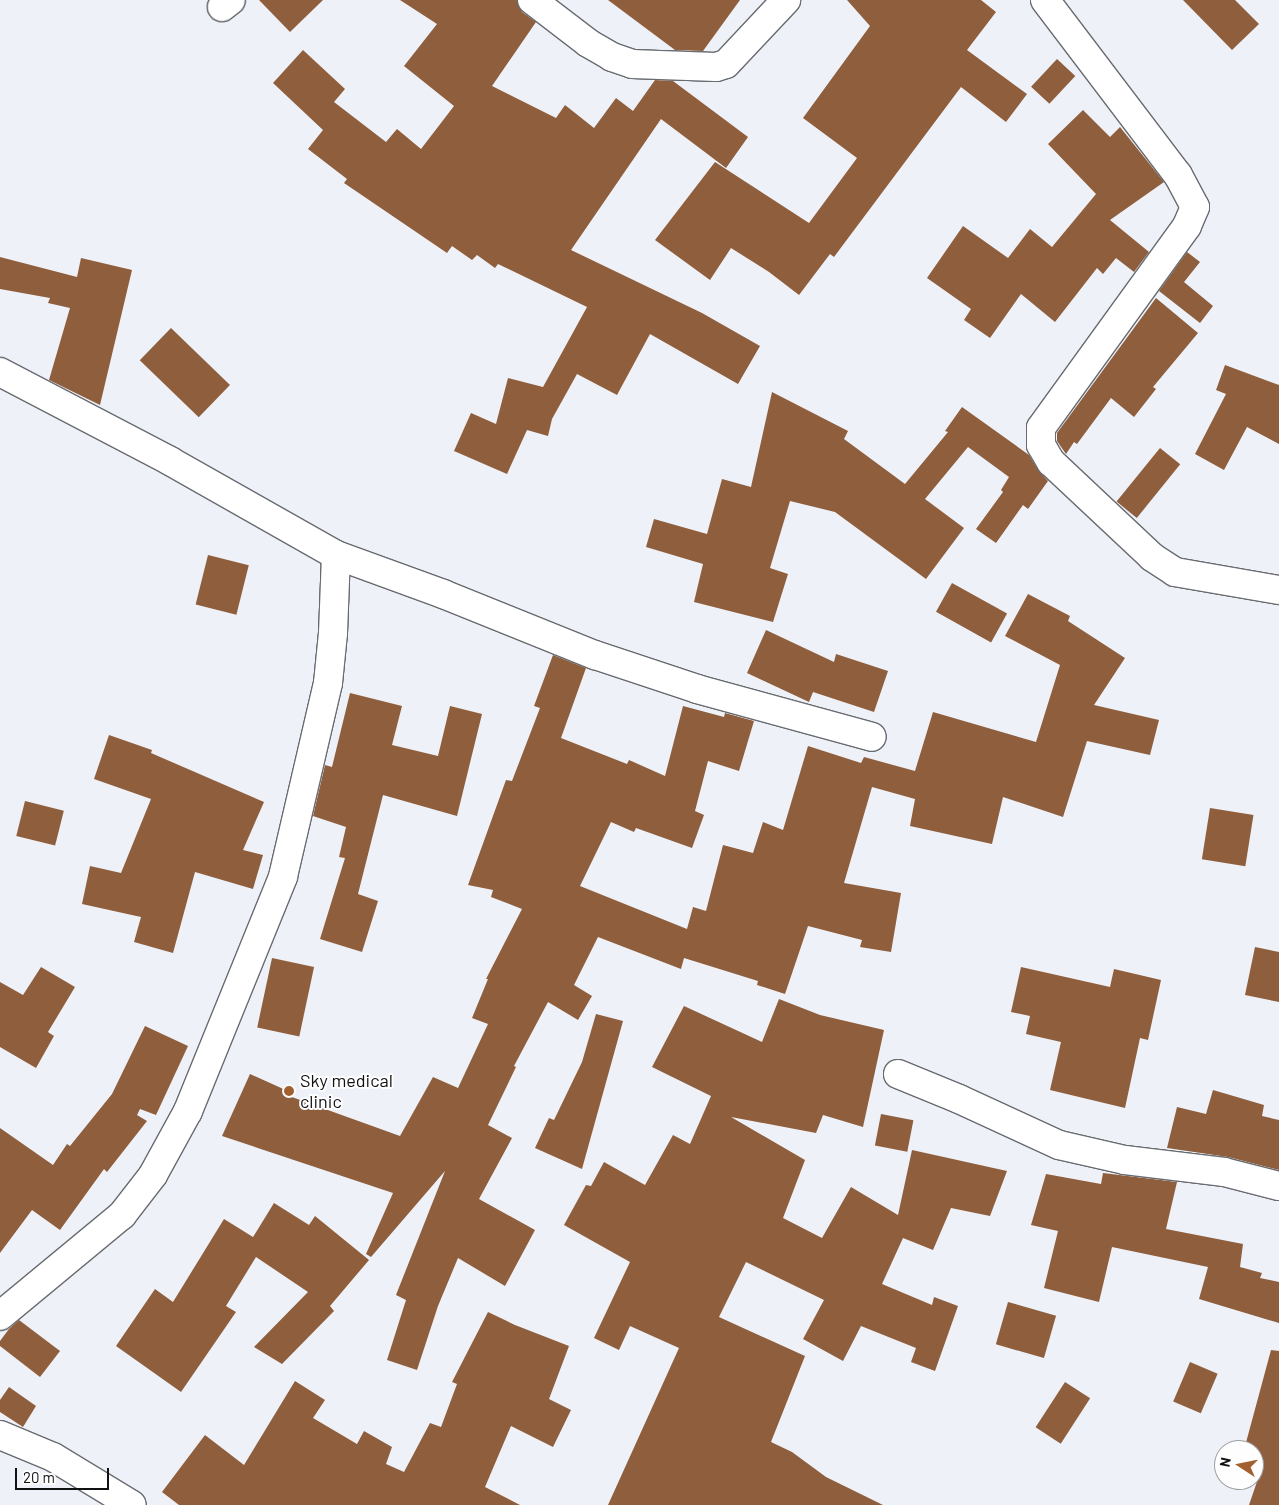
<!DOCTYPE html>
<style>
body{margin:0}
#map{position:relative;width:1279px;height:1505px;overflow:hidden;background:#eef1f7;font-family:Barlow,sans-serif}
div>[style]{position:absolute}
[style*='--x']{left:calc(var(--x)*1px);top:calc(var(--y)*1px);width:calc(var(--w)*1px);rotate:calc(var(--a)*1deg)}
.building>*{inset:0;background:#8f5e3d;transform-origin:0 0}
.roads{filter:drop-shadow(1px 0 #686b70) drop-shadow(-1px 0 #686b70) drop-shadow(0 1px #686b70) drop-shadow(0 -1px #686b70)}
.street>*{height:28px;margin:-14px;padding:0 14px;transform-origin:14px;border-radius:14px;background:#fff}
.dots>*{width:14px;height:14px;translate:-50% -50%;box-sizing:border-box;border:2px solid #fefefe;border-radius:50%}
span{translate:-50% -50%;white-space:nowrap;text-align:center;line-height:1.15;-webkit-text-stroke:4px #fefefe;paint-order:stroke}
.poi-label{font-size:18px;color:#101113}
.left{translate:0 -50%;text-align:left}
.north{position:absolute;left:1214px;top:1440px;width:50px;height:50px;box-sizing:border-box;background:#fefefe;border:1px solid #9f9fa0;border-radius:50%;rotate:281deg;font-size:14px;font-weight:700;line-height:20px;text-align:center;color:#101113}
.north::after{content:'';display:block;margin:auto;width:18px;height:22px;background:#a3602f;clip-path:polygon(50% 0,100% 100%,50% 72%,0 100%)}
.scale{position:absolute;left:15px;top:1468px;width:94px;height:22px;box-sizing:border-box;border:2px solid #101113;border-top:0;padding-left:6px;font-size:15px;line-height:18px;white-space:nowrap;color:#101113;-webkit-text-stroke:4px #fefefe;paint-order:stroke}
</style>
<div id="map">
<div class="building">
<div style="clip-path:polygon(259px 0,323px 0,290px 32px)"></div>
<div style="clip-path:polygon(400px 0,517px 0,522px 12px,536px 22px,492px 86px,556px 118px,565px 105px,594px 128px,616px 98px,633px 111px,655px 80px,673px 81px,748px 137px,726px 168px,661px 119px,571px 250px,702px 313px,760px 346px,738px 384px,650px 334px,617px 395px,577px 374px,552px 419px,548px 436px,527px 430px,507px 474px,454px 451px,471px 413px,496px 424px,508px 378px,543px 387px,587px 307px,498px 264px,495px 268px,477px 255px,472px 260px,452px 246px,447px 253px,344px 183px,347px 179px,308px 149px,323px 130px,273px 83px,303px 50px,345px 89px,334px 102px,386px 142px,397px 129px,421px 149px,454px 106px,404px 66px,437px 24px)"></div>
<div style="clip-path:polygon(608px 0,740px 0,703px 51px,675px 50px)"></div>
<div style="clip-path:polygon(847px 0,981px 0,996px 12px,967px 50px,1027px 94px,1006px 122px,961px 87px,834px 257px,830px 254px,799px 295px,769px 272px,731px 248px,710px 280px,655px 240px,715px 162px,809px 223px,857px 158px,803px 118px,870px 26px)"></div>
<div style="clip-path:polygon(1183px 0,1235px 0,1259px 24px,1232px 50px)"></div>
<div style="left:1057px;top:59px;width:25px;height:38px;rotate:43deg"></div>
<div style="clip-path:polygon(1083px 110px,1110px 137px,1120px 127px,1164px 182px,1110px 220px,1149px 252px,1134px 272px,1116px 258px,1103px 274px,1097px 268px,1055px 322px,1021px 294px,990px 338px,964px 320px,971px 309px,927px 278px,963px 226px,1008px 258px,1030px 229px,1052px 247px,1096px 194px,1048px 144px)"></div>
<div style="clip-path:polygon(1187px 252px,1200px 262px,1184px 282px,1213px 306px,1200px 323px,1159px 291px)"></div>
<div style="clip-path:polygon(0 257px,77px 277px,81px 258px,132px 270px,100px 405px,49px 380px,70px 308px,48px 303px,50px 298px,0 289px)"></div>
<div style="clip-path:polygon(1156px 298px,1198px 333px,1153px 387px,1156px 389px,1134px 417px,1111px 398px,1077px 444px,1074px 442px,1066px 454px,1057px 441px,1057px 433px)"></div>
<div style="left:171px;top:328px;width:82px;height:45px;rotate:44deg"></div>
<div style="clip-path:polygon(1225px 365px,1279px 385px,1279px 444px,1247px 427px,1224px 470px,1195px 454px,1226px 394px,1216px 390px)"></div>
<div style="clip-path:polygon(772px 392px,848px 431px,844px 439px,905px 484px,948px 432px,945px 431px,962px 407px,1029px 455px,1038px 470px,1048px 481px,1028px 509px,1023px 505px,996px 543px,976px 529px,1003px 492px,1001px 490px,1009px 477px,968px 447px,925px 499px,964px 528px,926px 579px,835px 512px,790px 501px,770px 568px,788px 574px,773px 622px,694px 602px,703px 564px,646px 547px,654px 519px,707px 534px,722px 479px,751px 487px)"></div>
<div style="left:1160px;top:448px;width:26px;height:69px;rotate:39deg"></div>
<div style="left:208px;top:555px;width:42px;height:51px;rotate:14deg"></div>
<div style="left:952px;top:583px;width:63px;height:33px;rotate:29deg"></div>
<div style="clip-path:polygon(1028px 594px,1070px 616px,1068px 621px,1125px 658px,1094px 705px,1159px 720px,1150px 755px,1087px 741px,1063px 817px,1003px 797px,992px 844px,910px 826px,915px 799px,872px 787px,844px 883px,901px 893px,891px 952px,860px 947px,862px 940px,808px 926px,785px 994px,757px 985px,758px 981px,684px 958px,681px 969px,598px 937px,574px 985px,592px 996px,578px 1020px,548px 1002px,514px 1066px,516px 1067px,488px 1125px,512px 1138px,479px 1199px,535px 1230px,505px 1286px,458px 1258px,438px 1306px,417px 1370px,387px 1360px,406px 1300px,396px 1295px,445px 1171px,371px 1257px,366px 1254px,393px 1193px,222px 1136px,250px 1074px,290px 1092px,289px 1096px,400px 1136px,433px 1077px,458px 1088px,488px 1024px,472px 1018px,488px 979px,486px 979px,522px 909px,491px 897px,493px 890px,468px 885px,506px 780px,512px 781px,540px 708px,534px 706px,553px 655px,586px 668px,561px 738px,627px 764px,629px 760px,665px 776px,683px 706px,724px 717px,725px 713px,754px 721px,739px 771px,708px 761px,695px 811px,704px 815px,692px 848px,636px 828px,634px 832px,611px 822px,580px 886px,687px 929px,693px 907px,706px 911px,723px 845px,753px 853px,763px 822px,783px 830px,808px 746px,861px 763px,864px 757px,915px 771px,933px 712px,1036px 742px,1060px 665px,1005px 636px)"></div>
<div style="clip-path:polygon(766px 630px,834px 662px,836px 654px,888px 671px,874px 712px,813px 692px,809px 702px,747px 673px)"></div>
<div style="clip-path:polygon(350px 693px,402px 706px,392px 745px,438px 756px,450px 706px,482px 714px,457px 816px,383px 795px,358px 894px,378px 901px,362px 952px,320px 939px,345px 858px,339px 857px,346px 827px,313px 816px,325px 765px,332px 767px)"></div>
<div style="clip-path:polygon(109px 735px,152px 750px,151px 753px,264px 802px,243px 850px,263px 855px,253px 889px,195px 872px,173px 953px,134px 942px,141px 917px,82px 904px,90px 866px,121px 873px,151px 799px,94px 779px)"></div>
<div style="left:25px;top:801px;width:40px;height:36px;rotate:14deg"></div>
<div style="left:1210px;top:808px;width:44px;height:52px;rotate:9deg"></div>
<div style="clip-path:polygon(1255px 947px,1279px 952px,1279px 1002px,1245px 995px)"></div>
<div style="left:272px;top:958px;width:43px;height:71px;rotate:12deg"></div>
<div style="clip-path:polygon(41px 967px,75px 987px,48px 1032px,54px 1036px,36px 1068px,0 1047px,0 982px,23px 995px)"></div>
<div style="clip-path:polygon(1021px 967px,1110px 987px,1114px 969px,1161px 980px,1148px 1040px,1140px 1038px,1125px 1108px,1050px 1090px,1061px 1042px,1026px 1034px,1030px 1016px,1011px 1012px)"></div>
<div style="clip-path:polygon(779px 999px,820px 1015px,884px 1030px,863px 1127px,823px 1115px,816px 1133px,731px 1117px,805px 1160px,783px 1218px,822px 1238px,851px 1187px,898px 1215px,912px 1150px,1007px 1171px,990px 1216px,951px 1208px,933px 1250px,903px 1238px,882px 1284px,932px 1305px,934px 1297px,958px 1306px,935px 1371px,911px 1362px,916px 1348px,861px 1326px,843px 1361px,803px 1339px,824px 1300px,746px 1262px,719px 1317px,805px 1356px,771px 1442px,792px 1452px,826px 1477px,883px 1505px,608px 1505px,679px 1348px,630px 1326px,619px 1350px,594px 1338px,630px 1262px,564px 1225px,586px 1185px,591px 1186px,604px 1162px,645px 1185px,673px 1135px,690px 1144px,711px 1096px,652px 1067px,684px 1006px,762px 1042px)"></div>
<div style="clip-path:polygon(596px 1014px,623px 1021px,582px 1169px,535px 1148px,549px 1118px,554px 1120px,582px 1062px)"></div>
<div style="clip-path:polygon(145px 1026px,188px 1046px,156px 1115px,140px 1109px,137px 1115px,147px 1121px,107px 1172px,104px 1169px,60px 1230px,32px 1210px,0 1253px,0 1128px,53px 1165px,67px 1144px,70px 1146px,112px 1094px)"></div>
<div style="clip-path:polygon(1213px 1090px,1264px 1105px,1262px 1116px,1279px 1120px,1279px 1170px,1228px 1157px,1167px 1148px,1177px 1107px,1206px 1114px)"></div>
<div style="left:881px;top:1114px;width:33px;height:32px;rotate:11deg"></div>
<div style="clip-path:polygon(1103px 1173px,1177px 1182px,1166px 1229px,1243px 1244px,1240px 1267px,1262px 1273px,1260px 1278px,1279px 1282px,1279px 1323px,1199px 1299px,1208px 1267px,1112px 1247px,1099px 1302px,1044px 1288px,1058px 1231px,1031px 1225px,1046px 1174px,1101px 1184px)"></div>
<div style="clip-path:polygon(274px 1203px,309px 1225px,315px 1216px,369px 1260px,330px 1306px,334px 1311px,282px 1364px,254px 1347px,308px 1292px,256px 1257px,226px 1306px,236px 1312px,181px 1392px,116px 1346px,155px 1289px,173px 1302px,224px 1219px,253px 1237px)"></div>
<div style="left:1008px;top:1302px;width:50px;height:44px;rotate:16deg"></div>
<div style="clip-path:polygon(488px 1312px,515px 1325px,569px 1346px,549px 1399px,571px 1410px,553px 1447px,511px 1426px,485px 1487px,520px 1505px,179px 1505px,162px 1492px,205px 1435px,244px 1465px,295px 1381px,325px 1400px,313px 1418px,357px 1444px,364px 1431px,392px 1447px,386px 1464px,404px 1472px,430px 1423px,441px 1427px,457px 1384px,452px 1382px)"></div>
<div style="clip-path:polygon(19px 1320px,60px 1351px,40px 1377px,0 1346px,0 1341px,9px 1329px)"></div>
<div style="clip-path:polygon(1271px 1350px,1279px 1351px,1279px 1505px,1249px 1505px,1261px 1470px,1254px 1469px,1254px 1450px,1244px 1450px)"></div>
<div style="left:1190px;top:1362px;width:30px;height:43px;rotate:23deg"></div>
<div style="left:1065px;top:1382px;width:30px;height:54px;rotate:33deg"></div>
<div style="clip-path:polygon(9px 1387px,36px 1406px,23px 1427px,0 1412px,0 1400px)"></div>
</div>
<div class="roads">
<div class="street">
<div style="--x:532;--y:0;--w:71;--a:37.5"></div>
<div style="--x:588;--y:43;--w:28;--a:30"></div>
<div style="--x:612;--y:57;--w:21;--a:19"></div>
<div style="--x:632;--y:64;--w:84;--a:2"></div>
<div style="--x:716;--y:67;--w:10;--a:-17"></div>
<div style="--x:726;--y:64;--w:88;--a:-46.8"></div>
<div style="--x:1045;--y:0;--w:220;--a:52.8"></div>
<div style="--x:1178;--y:175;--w:36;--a:62"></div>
<div style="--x:1195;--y:207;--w:21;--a:113"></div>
<div style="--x:1187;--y:226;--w:249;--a:125.9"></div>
<div style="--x:1041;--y:428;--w:17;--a:90"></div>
<div style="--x:1041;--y:445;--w:20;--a:60"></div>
<div style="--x:1051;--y:462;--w:139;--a:43.2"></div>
<div style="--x:1152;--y:557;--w:27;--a:33"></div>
<div style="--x:1175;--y:572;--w:106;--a:9.8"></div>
<div style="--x:222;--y:7;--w:11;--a:-38"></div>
<div style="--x:0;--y:372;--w:192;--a:27.6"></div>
<div style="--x:170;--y:461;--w:191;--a:29.5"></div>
<div style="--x:336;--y:555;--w:78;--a:92.2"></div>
<div style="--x:333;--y:633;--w:50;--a:95.7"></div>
<div style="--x:328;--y:683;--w:199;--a:103.1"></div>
<div style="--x:283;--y:877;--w:253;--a:112.1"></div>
<div style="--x:188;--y:1111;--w:73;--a:118.7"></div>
<div style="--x:153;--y:1175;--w:51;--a:127.8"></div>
<div style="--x:122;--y:1215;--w:158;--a:140.4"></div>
<div style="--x:336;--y:555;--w:114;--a:20"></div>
<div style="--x:443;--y:594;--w:164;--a:21.9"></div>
<div style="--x:595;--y:655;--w:108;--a:18.4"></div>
<div style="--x:697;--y:689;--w:181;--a:15.3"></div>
<div style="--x:898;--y:1074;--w:66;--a:22.3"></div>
<div style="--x:959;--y:1099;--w:110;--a:24.7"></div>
<div style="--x:1059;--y:1145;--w:68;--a:12.8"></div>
<div style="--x:1125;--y:1160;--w:100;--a:6.9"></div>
<div style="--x:1224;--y:1172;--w:57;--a:14.3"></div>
<div style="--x:0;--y:1435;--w:57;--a:22.5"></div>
<div style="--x:53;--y:1457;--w:92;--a:31.3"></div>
</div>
</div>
<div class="dots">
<div style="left:289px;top:1091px;background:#a3602f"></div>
</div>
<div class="poi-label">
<span class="left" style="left:300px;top:1091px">Sky medical<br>clinic</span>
</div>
<div class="north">N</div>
<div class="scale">20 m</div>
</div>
